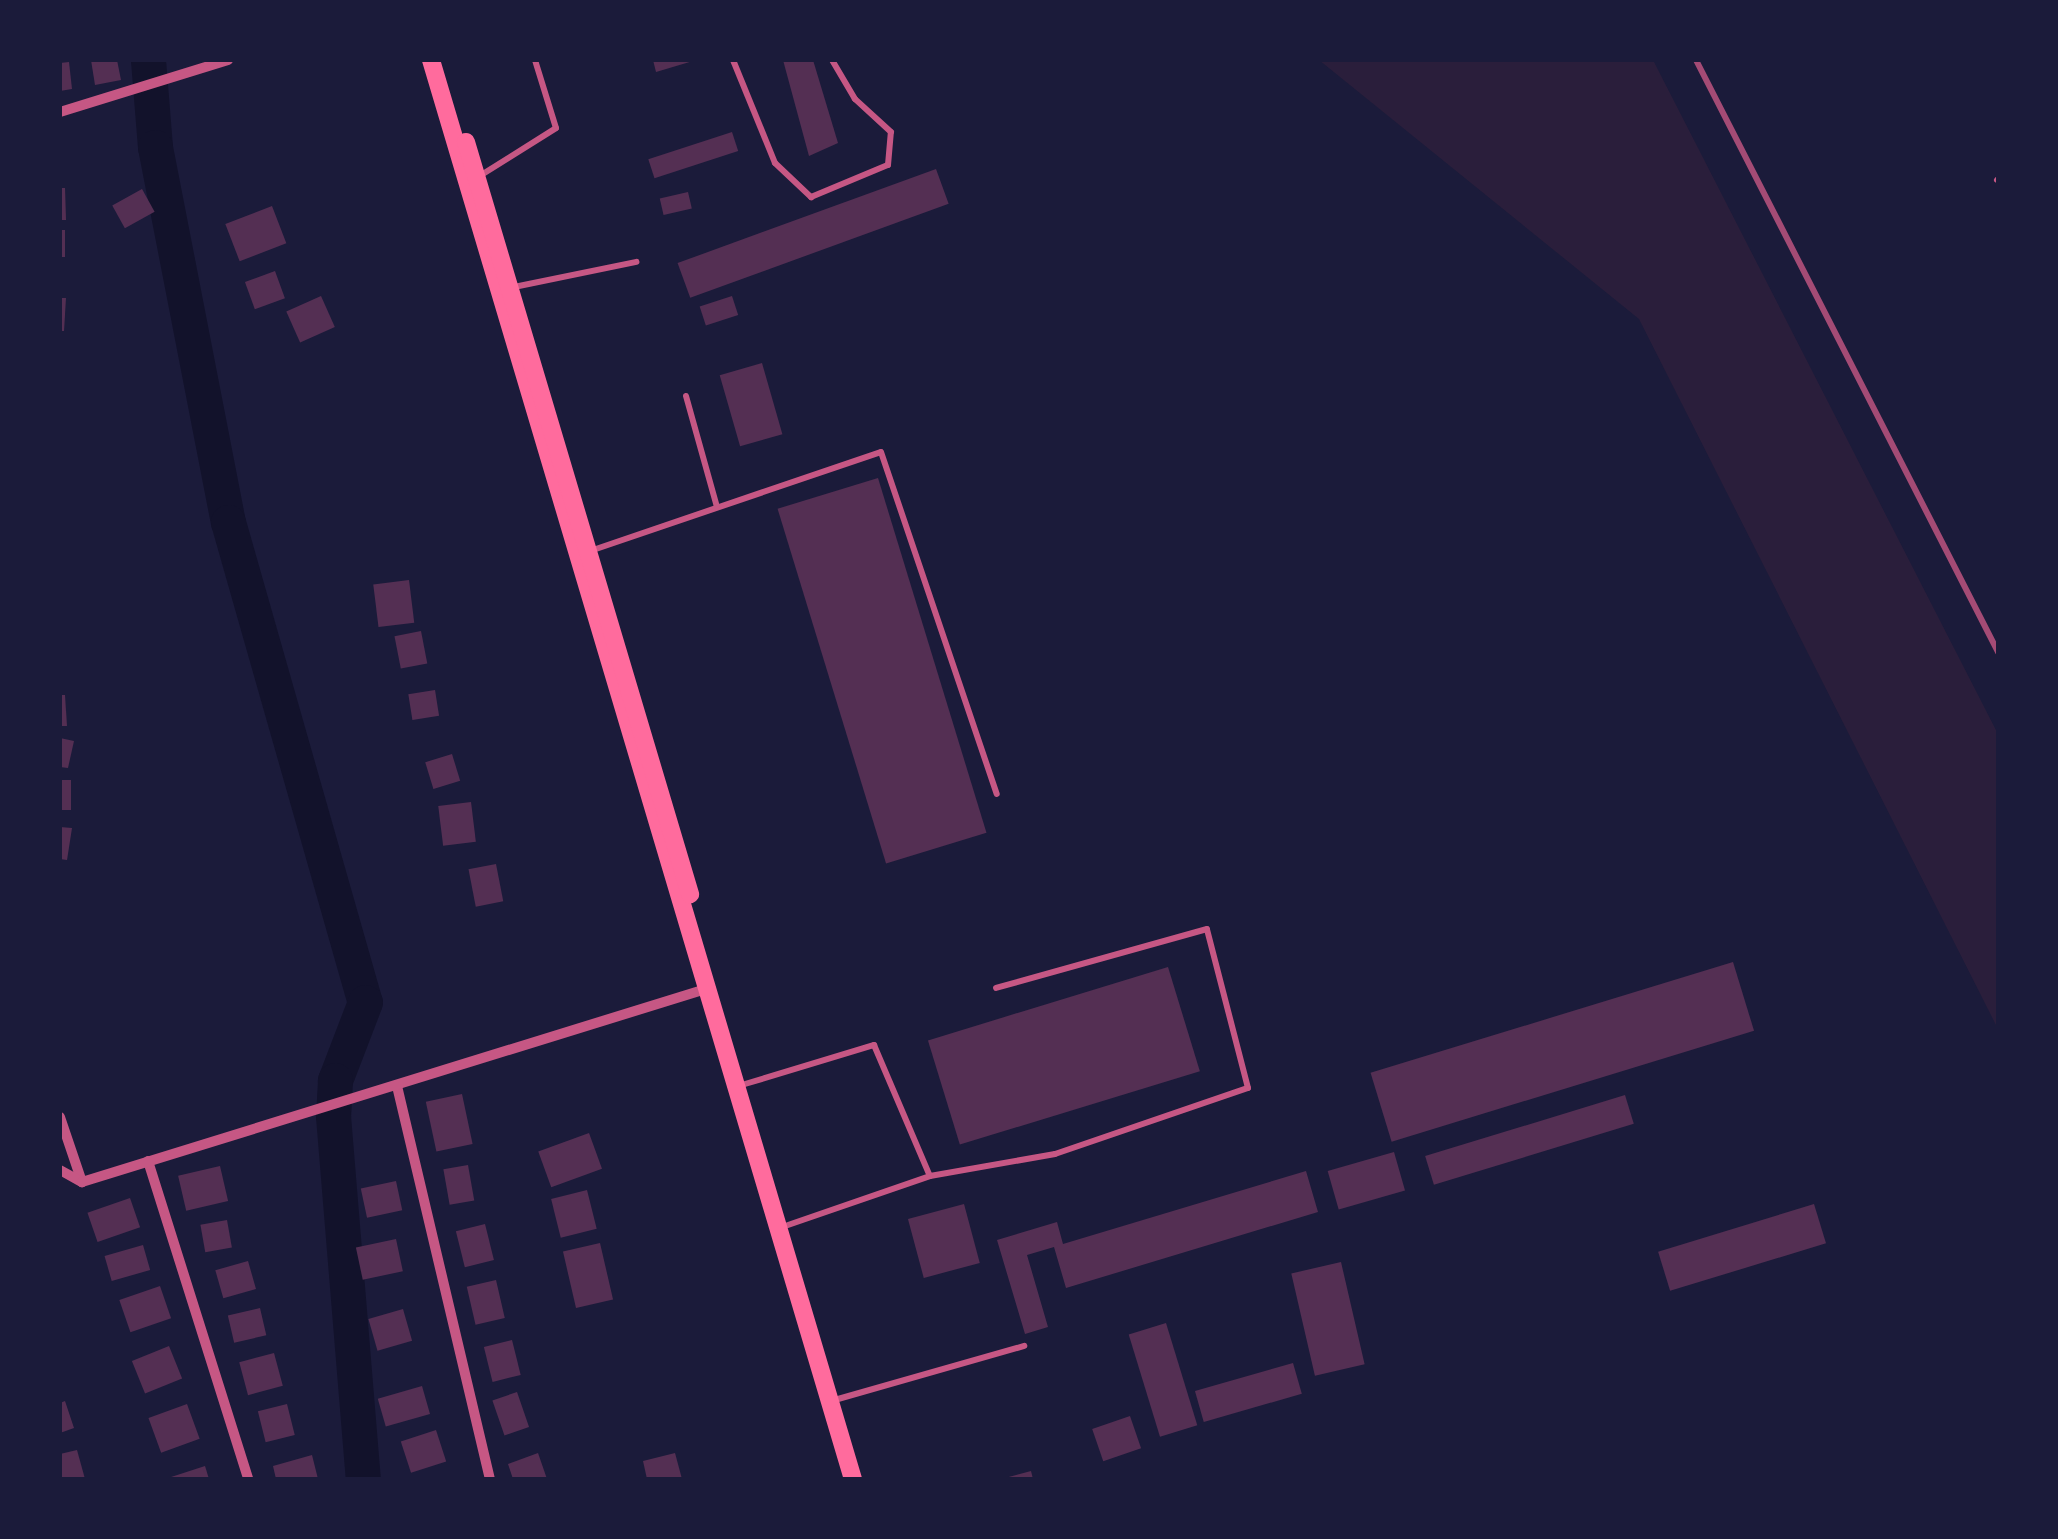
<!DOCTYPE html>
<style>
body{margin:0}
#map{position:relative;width:2058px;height:1539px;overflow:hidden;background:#1b1b3a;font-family:"Golos Text",sans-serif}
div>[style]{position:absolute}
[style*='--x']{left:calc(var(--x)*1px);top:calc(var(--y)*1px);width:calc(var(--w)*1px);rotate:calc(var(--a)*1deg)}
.green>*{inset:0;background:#2a1e3b}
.river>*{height:35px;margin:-17.5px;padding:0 17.5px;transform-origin:17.5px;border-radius:17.5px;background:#12122b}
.building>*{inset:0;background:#542f53;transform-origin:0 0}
.service>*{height:6px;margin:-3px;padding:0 3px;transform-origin:3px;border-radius:3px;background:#c65784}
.minor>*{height:10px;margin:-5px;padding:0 5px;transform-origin:5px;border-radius:5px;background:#c65784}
.secondary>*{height:18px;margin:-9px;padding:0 9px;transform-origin:9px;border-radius:9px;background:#ff6b9d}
.rail>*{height:6px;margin:-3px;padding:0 3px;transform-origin:3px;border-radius:3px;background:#a44b75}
span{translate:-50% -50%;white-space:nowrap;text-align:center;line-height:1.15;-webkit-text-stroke:10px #1b1b3a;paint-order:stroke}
.frame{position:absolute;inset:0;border:62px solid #1b1b3a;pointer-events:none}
</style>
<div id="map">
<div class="green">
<div style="clip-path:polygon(1319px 60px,1653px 60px,1998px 734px,1998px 1029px,1639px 319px)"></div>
</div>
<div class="river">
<div style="--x:148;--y:60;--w:87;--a:85.4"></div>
<div style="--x:155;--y:147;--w:382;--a:79"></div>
<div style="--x:228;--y:522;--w:499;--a:74.1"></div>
<div style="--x:365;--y:1002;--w:84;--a:111"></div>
<div style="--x:335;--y:1080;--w:36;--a:93"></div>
<div style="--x:333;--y:1116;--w:364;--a:85.3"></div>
</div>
<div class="building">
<div style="clip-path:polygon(91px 60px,117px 60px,121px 80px,95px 85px)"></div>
<div style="clip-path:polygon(653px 60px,693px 60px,693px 61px,656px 72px)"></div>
<div style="clip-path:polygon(783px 60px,813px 60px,838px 143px,809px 156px)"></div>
<div style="clip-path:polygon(69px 62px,72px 89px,60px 91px,60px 63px)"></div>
<div style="left:732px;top:132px;width:20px;height:88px;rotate:72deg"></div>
<div style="left:936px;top:169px;width:37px;height:275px;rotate:70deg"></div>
<div style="clip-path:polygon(60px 188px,65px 188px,66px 220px,60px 220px)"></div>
<div style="left:142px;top:189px;width:26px;height:34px;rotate:61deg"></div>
<div style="left:688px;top:192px;width:17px;height:29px;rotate:77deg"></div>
<div style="left:272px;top:206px;width:40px;height:50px;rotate:69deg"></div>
<div style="left:60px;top:230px;width:5px;height:27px"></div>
<div style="left:275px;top:271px;width:29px;height:32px;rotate:70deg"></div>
<div style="left:321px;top:296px;width:34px;height:38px;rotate:66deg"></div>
<div style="left:732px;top:296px;width:20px;height:34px;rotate:72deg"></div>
<div style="clip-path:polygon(60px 298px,66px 298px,64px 331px,60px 331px)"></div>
<div style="left:762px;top:363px;width:74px;height:44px;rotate:74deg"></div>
<div style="left:878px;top:478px;width:371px;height:105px;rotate:73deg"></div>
<div style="left:409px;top:580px;width:43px;height:36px;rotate:83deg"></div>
<div style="left:421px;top:631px;width:33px;height:27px;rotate:79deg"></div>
<div style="left:435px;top:690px;width:26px;height:27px;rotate:81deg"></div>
<div style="clip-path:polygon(60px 695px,65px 695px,67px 726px,60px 726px)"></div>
<div style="clip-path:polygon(60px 738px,74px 741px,68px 768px,60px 767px)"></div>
<div style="left:452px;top:754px;width:28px;height:28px;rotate:73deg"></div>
<div style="left:60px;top:780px;width:11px;height:30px"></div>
<div style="left:471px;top:802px;width:40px;height:33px;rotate:83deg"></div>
<div style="clip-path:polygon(60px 827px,72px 828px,67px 860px,60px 859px)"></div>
<div style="left:496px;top:864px;width:38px;height:28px;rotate:79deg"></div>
<div style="left:1733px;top:962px;width:72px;height:379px;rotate:73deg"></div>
<div style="left:1168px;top:967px;width:109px;height:251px;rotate:73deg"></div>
<div style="left:462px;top:1094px;width:51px;height:37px;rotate:78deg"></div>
<div style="left:1625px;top:1095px;width:30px;height:209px;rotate:73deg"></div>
<div style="left:589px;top:1133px;width:38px;height:54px;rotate:70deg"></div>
<div style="left:1394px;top:1152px;width:40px;height:69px;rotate:74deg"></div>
<div style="left:468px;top:1165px;width:36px;height:25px;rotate:80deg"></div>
<div style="left:220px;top:1166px;width:36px;height:43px;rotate:77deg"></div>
<div style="clip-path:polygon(1306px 1171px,1318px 1212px,1066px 1288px,1054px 1247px,1027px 1255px,1048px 1327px,1025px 1334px,997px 1240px,1057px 1222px,1063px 1244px)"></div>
<div style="left:396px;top:1181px;width:30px;height:36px;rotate:78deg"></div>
<div style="left:587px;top:1190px;width:40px;height:37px;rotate:76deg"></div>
<div style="left:130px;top:1198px;width:31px;height:45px;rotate:71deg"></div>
<div style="left:964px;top:1204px;width:61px;height:58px;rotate:75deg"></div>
<div style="left:1814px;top:1204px;width:41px;height:163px;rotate:73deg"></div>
<div style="left:227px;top:1220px;width:28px;height:27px;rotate:80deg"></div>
<div style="left:485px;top:1224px;width:37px;height:30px;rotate:76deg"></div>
<div style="left:396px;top:1239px;width:33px;height:41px;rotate:78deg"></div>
<div style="left:600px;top:1243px;width:58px;height:38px;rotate:77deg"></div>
<div style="left:143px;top:1245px;width:26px;height:40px;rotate:74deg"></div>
<div style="left:248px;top:1261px;width:29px;height:34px;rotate:74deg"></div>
<div style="left:1341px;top:1262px;width:105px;height:51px;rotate:77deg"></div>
<div style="left:496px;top:1280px;width:39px;height:30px;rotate:77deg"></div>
<div style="left:160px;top:1286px;width:34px;height:43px;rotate:71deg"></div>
<div style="left:260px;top:1308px;width:28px;height:33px;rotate:77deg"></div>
<div style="left:403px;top:1309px;width:33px;height:36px;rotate:74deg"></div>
<div style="left:1166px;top:1323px;width:107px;height:39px;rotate:73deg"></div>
<div style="left:512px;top:1340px;width:36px;height:29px;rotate:76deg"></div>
<div style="left:169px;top:1346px;width:35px;height:40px;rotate:68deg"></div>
<div style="left:274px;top:1353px;width:34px;height:36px;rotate:75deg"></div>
<div style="left:1293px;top:1363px;width:32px;height:102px;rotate:74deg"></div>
<div style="left:422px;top:1386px;width:29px;height:46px;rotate:74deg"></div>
<div style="left:517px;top:1392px;width:37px;height:26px;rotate:71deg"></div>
<div style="clip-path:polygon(65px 1401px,74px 1428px,60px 1433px,60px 1403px)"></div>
<div style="left:187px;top:1404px;width:37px;height:41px;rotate:70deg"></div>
<div style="left:287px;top:1404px;width:32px;height:30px;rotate:76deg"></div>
<div style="left:1130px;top:1416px;width:34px;height:40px;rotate:71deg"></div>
<div style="left:436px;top:1430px;width:33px;height:37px;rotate:72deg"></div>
<div style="clip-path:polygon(77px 1450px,85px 1479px,60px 1479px,60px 1454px)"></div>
<div style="clip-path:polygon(538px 1453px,547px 1479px,513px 1479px,508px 1464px)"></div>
<div style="clip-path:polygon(675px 1453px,682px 1479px,647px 1479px,643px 1461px)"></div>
<div style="clip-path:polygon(312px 1455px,318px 1479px,276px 1479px,273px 1466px)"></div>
<div style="clip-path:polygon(205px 1466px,209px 1479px,168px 1479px,168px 1478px)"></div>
<div style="clip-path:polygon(1031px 1471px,1033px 1479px,1005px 1479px,1005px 1478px)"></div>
</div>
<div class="service">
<div style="--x:733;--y:60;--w:111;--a:67.8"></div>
<div style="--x:775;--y:163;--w:50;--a:43.4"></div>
<div style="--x:811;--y:197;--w:83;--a:-22.6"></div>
<div style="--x:888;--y:165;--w:33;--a:-85"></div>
<div style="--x:891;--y:132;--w:49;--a:-137.5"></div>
<div style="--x:855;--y:99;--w:45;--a:-120.5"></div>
<div style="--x:478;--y:177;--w:92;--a:-32.1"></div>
<div style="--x:556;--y:128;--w:71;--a:-107.2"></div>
<div style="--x:1997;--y:180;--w:1;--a:-45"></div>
<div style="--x:514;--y:287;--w:125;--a:-11.6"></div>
<div style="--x:686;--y:396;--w:115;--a:74.4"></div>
<div style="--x:590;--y:551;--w:307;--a:-18.8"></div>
<div style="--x:881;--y:452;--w:361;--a:71.3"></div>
<div style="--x:745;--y:1084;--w:135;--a:-16.8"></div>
<div style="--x:874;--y:1045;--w:142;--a:66.9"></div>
<div style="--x:930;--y:1176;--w:127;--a:-10"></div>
<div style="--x:1055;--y:1154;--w:204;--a:-18.9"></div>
<div style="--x:1248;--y:1088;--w:164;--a:-104.5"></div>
<div style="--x:1207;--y:929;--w:219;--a:164.4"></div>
<div style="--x:788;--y:1225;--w:150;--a:-19"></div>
<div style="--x:831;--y:1401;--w:201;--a:-15.9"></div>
</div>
<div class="minor">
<div style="--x:60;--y:112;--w:176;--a:-17.2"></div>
<div style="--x:397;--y:1086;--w:404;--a:76.7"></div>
<div style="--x:60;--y:1117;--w:69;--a:71.3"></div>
<div style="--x:148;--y:1161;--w:333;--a:72.5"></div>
<div style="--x:60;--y:1170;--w:25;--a:29"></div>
<div style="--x:82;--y:1182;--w:653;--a:-17.19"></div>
</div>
<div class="secondary">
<div style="--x:431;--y:60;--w:1480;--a:73.44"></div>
<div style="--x:466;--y:142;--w:785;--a:73.41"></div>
</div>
<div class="rail">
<div style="--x:1696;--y:60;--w:665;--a:62.97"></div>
</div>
<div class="frame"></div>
</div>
